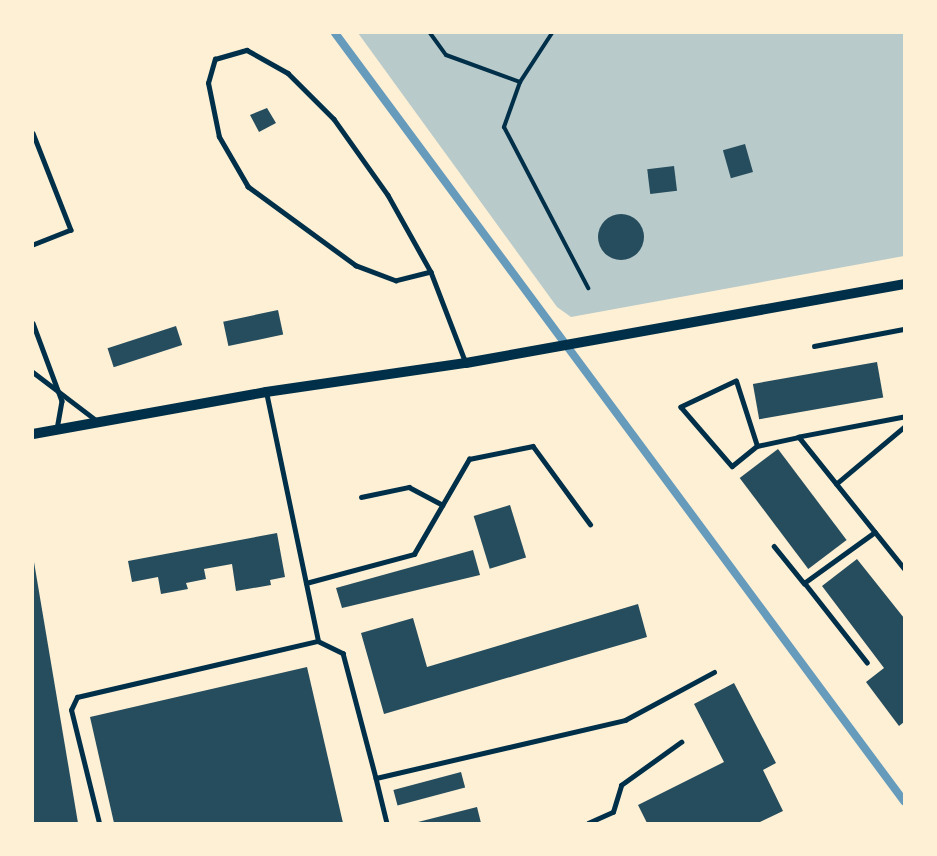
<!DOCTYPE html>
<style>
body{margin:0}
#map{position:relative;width:937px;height:856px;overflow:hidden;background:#fdf0d5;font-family:Rubik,sans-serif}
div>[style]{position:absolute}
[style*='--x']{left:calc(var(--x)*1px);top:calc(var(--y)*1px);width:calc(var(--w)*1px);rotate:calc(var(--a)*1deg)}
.green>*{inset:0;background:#b9caca}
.stream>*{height:8px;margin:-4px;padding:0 4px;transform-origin:4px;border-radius:4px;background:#669bbc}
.building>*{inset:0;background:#264d5e;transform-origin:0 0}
.round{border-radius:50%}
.path>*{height:4px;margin:-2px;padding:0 2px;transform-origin:2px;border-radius:2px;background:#003049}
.service>*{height:4.5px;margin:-2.25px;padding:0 2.25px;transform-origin:2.25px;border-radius:2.25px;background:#003049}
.tertiary>*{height:10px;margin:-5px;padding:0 5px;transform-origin:5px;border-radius:5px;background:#003049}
span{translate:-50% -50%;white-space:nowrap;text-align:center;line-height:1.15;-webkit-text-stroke:6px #fdf0d5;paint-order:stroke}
.frame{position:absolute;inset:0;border:34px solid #fdf0d5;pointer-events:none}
</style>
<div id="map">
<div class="green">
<div style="clip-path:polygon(358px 33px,904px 33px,904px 256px,571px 317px,557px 307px)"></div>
</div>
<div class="stream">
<div style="--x:335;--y:33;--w:956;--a:53.47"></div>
</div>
<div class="building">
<div style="clip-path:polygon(267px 108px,276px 123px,259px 132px,250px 115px)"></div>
<div style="left:745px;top:144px;width:29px;height:23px;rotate:74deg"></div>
<div style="left:674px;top:166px;width:25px;height:27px;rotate:83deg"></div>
<div class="round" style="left:598px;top:214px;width:46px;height:46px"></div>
<div style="left:278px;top:310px;width:25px;height:56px;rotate:78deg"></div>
<div style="left:176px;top:326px;width:20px;height:72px;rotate:72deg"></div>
<div style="left:877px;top:362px;width:36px;height:126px;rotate:80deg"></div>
<div style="left:778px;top:449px;width:114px;height:48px;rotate:53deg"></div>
<div style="left:510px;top:505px;width:55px;height:38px;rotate:73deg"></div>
<div style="clip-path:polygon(277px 533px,285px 577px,270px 580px,271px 585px,236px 591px,232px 564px,204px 569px,206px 579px,186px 583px,188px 589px,161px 594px,158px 577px,132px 582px,128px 561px)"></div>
<div style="clip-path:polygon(473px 550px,480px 575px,342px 608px,336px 588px)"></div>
<div style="clip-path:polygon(857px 559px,904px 618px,904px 722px,899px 726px,866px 682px,884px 668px,822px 586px)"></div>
<div style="clip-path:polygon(33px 562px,34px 562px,78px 823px,33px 823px)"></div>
<div style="clip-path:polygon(638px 604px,647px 637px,384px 714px,361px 633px,413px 618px,427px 667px)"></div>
<div style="clip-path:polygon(307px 667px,343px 823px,114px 823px,90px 717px)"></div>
<div style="clip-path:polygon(734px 683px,776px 763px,763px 770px,783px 811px,758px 823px,647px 823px,638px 805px,724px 762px,694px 704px)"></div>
<div style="left:461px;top:772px;width:16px;height:70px;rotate:75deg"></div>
<div style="clip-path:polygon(477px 807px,481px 823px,419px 823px,418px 822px)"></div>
</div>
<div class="path">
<div style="--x:430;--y:33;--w:27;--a:54"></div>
<div style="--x:446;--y:55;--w:79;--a:20"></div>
<div style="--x:552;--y:33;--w:59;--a:123.1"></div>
<div style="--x:520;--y:82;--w:48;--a:109.6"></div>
<div style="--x:504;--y:127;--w:182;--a:62.4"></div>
</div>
<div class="service">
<div style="--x:33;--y:133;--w:104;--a:68.6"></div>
<div style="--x:71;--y:230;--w:41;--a:158.5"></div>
<div style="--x:431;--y:272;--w:36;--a:166"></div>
<div style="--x:396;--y:281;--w:43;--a:-159.4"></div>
<div style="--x:356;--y:266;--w:134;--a:-143.8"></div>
<div style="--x:248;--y:187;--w:58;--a:-120.1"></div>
<div style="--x:219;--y:137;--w:55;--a:-101.5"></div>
<div style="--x:208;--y:83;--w:25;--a:-74"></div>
<div style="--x:215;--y:59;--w:33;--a:-16"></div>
<div style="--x:247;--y:50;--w:47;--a:29.3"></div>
<div style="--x:288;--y:73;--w:65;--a:45"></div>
<div style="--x:334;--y:119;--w:93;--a:54.6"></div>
<div style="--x:388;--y:195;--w:88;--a:60.8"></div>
<div style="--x:431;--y:272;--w:97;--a:69"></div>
<div style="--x:33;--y:323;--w:83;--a:69.6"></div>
<div style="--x:62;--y:401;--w:27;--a:100"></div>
<div style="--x:814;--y:346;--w:92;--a:-10.7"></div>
<div style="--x:33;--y:372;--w:79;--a:37.3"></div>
<div style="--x:904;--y:417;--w:107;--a:169.2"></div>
<div style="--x:799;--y:437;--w:168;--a:51.3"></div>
<div style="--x:757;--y:446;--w:68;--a:-107.9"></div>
<div style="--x:736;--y:381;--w:61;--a:154.7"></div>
<div style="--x:681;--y:407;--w:78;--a:49.2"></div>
<div style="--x:732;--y:466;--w:32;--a:-39"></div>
<div style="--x:757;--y:446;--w:43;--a:-12.1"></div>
<div style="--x:836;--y:484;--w:89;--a:-40"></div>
<div style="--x:361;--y:497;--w:49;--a:-11.8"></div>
<div style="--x:409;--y:487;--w:38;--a:28"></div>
<div style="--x:774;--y:546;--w:48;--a:51"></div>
<div style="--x:306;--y:583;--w:112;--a:-15"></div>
<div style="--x:414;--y:554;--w:110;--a:-59.9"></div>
<div style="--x:469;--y:459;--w:65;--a:-11.5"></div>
<div style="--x:533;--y:446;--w:97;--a:53.8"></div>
<div style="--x:318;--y:641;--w:28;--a:26"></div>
<div style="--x:343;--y:653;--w:129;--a:75.2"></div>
<div style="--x:376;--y:778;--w:256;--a:-13.1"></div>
<div style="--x:625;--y:720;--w:101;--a:-28.3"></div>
<div style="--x:867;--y:663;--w:102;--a:-128.2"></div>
<div style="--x:804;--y:583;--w:87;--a:-35.7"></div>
<div style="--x:376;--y:778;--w:46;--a:76.3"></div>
<div style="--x:99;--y:823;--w:116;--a:-103.9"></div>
<div style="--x:71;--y:710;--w:14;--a:-65"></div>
<div style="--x:77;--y:697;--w:247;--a:-13.1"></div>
<div style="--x:318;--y:641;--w:254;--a:-101.8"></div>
<div style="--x:588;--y:823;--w:27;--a:-24"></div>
<div style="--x:613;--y:812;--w:28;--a:-73"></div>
<div style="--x:621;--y:785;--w:74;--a:-35.6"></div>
</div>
<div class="tertiary">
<div style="--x:33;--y:434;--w:237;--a:-10.2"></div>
<div style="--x:266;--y:392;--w:202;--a:-8.3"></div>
<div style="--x:466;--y:363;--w:445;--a:-10.2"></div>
</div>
<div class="frame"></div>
</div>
